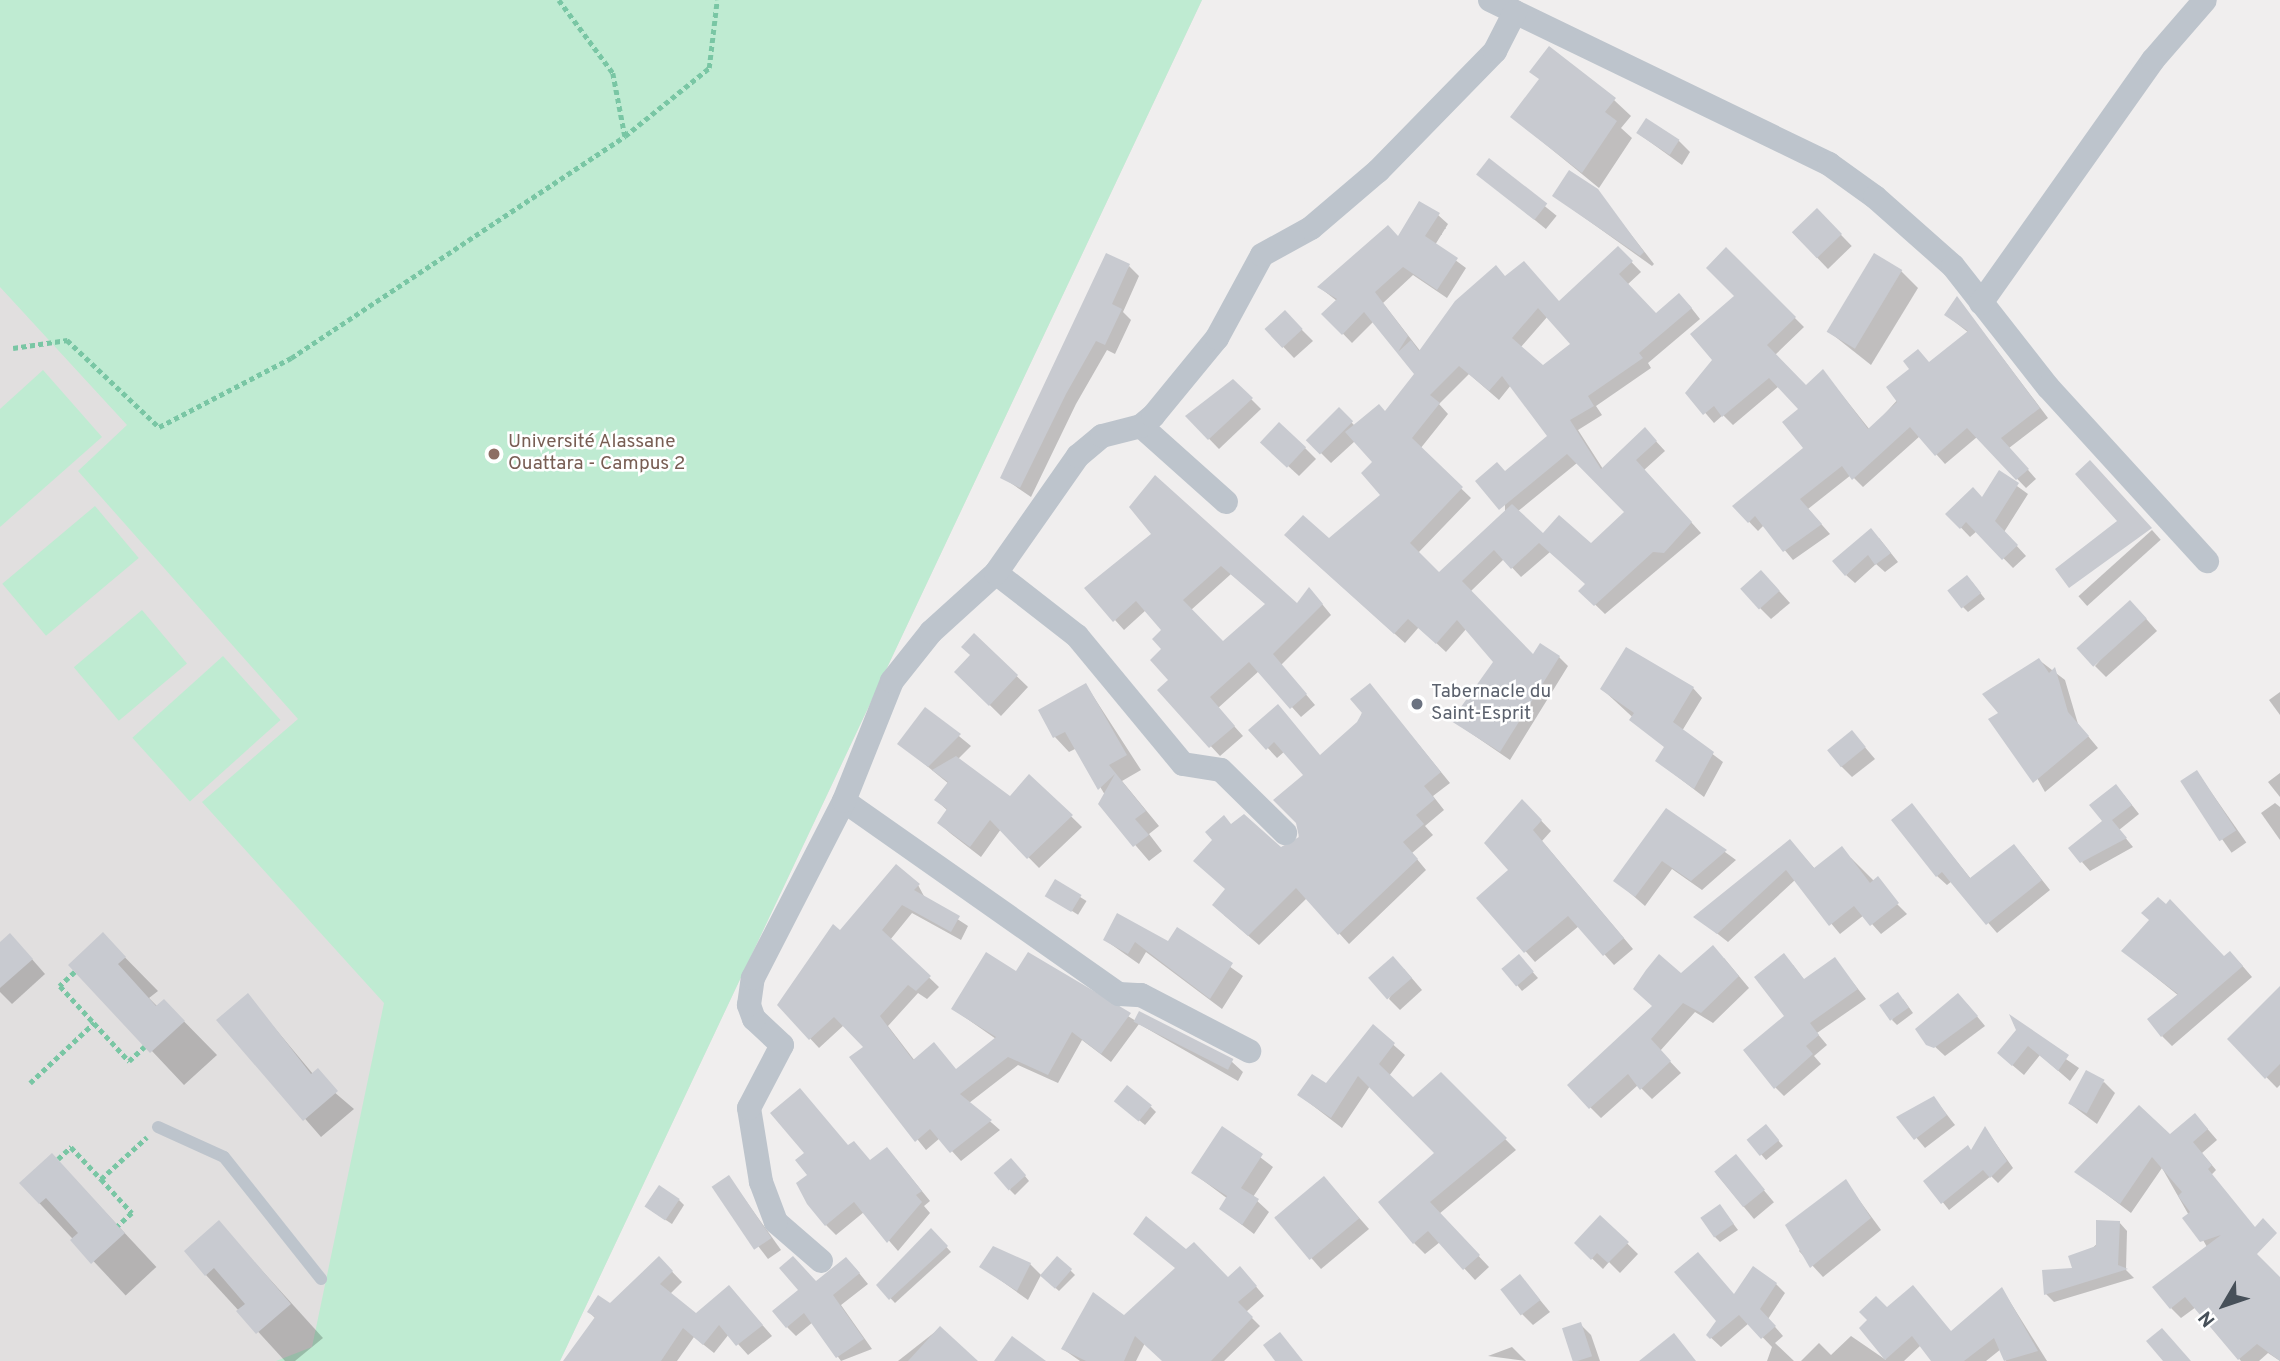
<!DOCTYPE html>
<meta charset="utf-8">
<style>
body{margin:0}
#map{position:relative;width:2280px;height:1361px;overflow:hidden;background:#f0eeee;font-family:Overpass,sans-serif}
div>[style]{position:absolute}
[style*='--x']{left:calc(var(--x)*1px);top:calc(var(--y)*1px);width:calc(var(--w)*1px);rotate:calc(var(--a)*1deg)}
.education>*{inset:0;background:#e1dfdf}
.green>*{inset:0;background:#bfebd2;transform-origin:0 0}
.shadow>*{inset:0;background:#0003;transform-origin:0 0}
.building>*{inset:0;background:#c8cad0;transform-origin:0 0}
.path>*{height:4.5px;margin-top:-2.25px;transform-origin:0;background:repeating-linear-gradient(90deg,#79c6a4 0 5px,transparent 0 8.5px)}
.lane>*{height:12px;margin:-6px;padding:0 6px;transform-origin:6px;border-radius:6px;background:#bdc4cc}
.street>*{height:24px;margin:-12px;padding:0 12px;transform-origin:12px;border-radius:12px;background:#bdc4cc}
.dots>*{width:19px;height:19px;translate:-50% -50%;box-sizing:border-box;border:4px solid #fff;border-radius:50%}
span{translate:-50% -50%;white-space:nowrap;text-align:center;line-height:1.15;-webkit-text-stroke:5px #fff;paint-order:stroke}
.education-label{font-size:19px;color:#785e54}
.left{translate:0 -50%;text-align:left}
.worship-label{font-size:19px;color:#5b616d}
.north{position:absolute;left:2189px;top:1270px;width:70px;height:70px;-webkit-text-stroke:5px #fff;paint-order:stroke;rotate:231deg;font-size:19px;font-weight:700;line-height:28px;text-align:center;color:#475059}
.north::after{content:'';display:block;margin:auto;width:24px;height:32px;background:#475059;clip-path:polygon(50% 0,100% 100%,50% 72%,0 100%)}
</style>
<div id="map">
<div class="education">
<div style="clip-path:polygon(0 0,1202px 0,560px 1361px,0 1361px)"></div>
</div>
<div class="green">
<div style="clip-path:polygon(0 0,1202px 0,560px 1361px,276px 1361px,312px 1347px,384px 1003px,202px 802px,298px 719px,78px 471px,127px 425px,0 287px)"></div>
<div style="clip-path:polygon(43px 370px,102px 437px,0 527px,0 409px)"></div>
<div style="left:95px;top:506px;width:68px;height:121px;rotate:50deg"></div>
<div style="left:142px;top:610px;width:70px;height:89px;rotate:50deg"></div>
<div style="left:223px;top:656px;width:86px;height:122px;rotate:48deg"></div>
</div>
<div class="shadow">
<div style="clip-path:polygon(1614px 100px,1631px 116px,1621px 128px,1632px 138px,1599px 188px,1512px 117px)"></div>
<div style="clip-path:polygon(1639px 134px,1679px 141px,1690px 152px,1682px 165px)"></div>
<div style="left:1489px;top:161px;width:87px;height:17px;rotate:39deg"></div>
<div style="clip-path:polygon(1597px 191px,1654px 264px,1652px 266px,1554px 196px)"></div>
<div style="left:1817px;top:210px;width:50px;height:33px;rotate:46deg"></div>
<div style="clip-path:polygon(evenodd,1438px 215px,1448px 224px,1435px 245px,1466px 268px,1447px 298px,1413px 275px,1383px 303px,1421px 352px,1506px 277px,1559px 303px,1618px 248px,1641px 272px,1627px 285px,1656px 315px,1689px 305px,1700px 319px,1648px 363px,1651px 368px,1596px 406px,1602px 415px,1578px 430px,1603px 469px,1654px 439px,1665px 451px,1644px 470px,1701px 533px,1605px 614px,1581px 591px,1587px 584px,1550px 552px,1521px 577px,1504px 559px,1470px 592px,1534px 657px,1559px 657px,1568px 666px,1510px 760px,1453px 721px,1496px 661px,1467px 628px,1446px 652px,1419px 627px,1405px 643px,1296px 545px,1329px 541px,1383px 495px,1374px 462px,1355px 441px,1331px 463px,1308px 440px,1339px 410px,1355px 426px,1385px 413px,1416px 374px,1374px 321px,1352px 343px,1324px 314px,1337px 301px,1319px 287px,1438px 215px,1548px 316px,1573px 344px,1543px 367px,1520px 348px,1548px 316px,1438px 215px,1469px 374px,1499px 400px,1511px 385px,1550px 436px,1505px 472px,1505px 513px,1439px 574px,1418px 553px,1471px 498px,1420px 449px,1448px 414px,1439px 404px,1469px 374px,1438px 215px,1577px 463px,1627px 512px,1591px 545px,1543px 536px,1517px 512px,1577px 463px)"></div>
<div style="clip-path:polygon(1726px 250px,1804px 327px,1775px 355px,1806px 388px,1823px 371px,1870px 430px,1930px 364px,1969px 333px,1946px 315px,1958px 299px,2048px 418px,2009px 448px,2036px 479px,2026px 488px,1977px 437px,1945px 464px,1920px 436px,1863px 487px,1851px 475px,1808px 509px,1830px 534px,1793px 560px,1764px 525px,1758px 531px,1734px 506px,1806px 448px,1801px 410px,1779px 386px,1733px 425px,1723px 415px,1714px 423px,1688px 393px,1714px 360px,1737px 296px)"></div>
<div style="clip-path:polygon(1129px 266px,1139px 276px,1123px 312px,1131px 320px,1115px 354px,1107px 350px,1076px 404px,1031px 497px,1002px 477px)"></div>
<div style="clip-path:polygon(1901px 271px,1918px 288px,1871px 365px,1828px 331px)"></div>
<div style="clip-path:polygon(1296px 324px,1313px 341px,1294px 358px,1267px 330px)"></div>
<div style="clip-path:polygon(1233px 381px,1261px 409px,1219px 449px,1187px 416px)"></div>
<div style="clip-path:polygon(1305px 448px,1316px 459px,1299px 476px,1274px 453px)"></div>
<div style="clip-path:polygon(1999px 473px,2028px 494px,2004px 532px,2026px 556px,2013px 568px,1977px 531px,1970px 537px,1948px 514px,1982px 499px)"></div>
<div style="clip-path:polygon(evenodd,1132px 507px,1297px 605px,1318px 599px,1331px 615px,1281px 665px,1315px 705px,1301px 717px,1259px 671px,1218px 708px,1243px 736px,1220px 756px,1159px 690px,1171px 680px,1164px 631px,1146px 610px,1124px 630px,1115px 620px,1154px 535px,1132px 507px,1231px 574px,1267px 605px,1223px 643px,1191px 610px,1231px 574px)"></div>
<div style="left:2152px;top:530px;width:13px;height:99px;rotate:48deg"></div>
<div style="clip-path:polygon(1879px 538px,1898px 562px,1885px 572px,1876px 564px,1855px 583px,1846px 575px)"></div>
<div style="clip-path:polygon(1972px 582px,1985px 599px,1968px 612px,1963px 607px)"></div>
<div style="clip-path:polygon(1772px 583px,1790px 603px,1771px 619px,1760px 608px)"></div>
<div style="clip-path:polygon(2141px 613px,2157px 631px,2106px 677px,2095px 666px)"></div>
<div style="clip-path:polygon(974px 635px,1028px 687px,1001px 716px,956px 672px,972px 655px)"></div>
<div style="clip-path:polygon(2039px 660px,2065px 680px,2078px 724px,2098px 748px,2045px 792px,2001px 714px)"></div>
<div style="clip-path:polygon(1086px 685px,1141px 770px,1122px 781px,1159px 826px,1149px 834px,1162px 851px,1149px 861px,1100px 804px,1105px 795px,1077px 748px,1069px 752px,1055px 737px,1040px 711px)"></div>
<div style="clip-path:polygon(1370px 685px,1450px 783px,1433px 796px,1444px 810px,1425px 826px,1433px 835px,1412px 853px,1426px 870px,1349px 944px,1307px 898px,1259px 945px,1224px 915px,1232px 826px,1280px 849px,1298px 844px,1305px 776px,1285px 751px,1277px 758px,1251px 730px,1321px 756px,1359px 723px)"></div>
<div style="clip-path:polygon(1693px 688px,1702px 698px,1682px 731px,1723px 762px,1704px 797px,1657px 761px,1666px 748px,1602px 689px)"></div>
<div style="clip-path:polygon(2280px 692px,2280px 715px,2269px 700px)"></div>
<div style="clip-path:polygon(926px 709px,971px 746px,957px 760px,1010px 799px,1030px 776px,1082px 827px,1039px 868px,1001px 829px,981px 857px,950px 833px,939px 823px,948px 811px,936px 800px,949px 784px,900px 744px)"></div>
<div style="clip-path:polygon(1852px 732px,1875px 759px,1852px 777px,1841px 766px)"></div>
<div style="left:2197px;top:772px;width:86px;height:18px;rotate:55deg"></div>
<div style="clip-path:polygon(2280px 773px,2280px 797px,2268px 782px)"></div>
<div style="clip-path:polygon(2124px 795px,2139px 814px,2119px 830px,2133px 847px,2090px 871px,2082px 862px)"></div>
<div style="clip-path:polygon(2275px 803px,2280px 807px,2280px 840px,2261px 813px)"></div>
<div style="clip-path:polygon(1912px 806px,1971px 879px,2023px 856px,2050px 890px,1997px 933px,1952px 881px,1947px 885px,1937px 876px,1894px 820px)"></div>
<div style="clip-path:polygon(1667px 810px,1736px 860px,1702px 890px,1672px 869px,1645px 906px,1615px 880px)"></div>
<div style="clip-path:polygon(1532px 811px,1551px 831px,1542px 841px,1633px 949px,1614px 965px,1579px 926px,1535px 962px,1479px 898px,1511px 870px)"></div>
<div style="clip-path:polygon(1790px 841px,1815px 869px,1851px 858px,1907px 914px,1881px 934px,1864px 915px,1840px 934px,1795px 880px,1728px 942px,1696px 917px)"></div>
<div style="left:1056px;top:882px;width:36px;height:16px;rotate:32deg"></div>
<div style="clip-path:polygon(918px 885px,925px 898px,968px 926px,961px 940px,912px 913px,890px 940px,939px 987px,927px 999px,918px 993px,888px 1026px,915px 1061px,957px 1071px,996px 1039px,953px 1009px,1017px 974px,1028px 955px,1136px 1021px,1231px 1061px,1243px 1072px,1238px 1081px,1139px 1024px,1111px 1062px,1082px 1040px,1058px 1083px,1018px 1065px,969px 1103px,1000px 1130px,961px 1161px,940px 1138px,926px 1150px,852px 1058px,865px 1047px,844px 1025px,819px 1048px,779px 1005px,840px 933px)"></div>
<div style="clip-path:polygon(1177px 929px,1243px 976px,1222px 1009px,1146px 952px,1139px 964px,1105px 940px,1168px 943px)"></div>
<div style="clip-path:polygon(103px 935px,158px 991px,149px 998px,158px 1007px,164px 1001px,217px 1055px,184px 1085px,71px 965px)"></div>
<div style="clip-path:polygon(0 942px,24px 950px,45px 974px,12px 1004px,0 992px)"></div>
<div style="clip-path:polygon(2123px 951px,2224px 959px,2240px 963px,2252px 977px,2172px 1046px,2162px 1036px,2179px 996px)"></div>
<div style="clip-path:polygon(1724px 958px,1749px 988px,1713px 1023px,1695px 1012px,1660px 1051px,1681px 1073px,1652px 1099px,1638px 1085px,1601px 1118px,1590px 1107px,1654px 1007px,1681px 976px)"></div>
<div style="clip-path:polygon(1835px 960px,1866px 999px,1817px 1033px,1827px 1045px,1814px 1056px,1821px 1064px,1784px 1096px,1775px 1087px,1793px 965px,1805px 981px)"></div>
<div style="clip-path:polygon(1524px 962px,1538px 978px,1522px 991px,1504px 969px)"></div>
<div style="clip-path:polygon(1404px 969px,1422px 990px,1400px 1010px,1389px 999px)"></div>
<div style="clip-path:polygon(2280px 989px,2280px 1085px,2277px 1088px,2229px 1039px)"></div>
<div style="clip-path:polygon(248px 996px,313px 1074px,354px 1109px,321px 1137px,219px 1020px)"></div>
<div style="clip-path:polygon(1903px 999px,1913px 1013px,1897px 1025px,1892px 1020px)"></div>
<div style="clip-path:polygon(1967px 1004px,1985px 1026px,1945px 1056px,1917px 1030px)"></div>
<div style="clip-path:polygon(2013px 1023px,2079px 1068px,2070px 1081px,2040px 1055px,2024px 1075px,2011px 1064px,2019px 1030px)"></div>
<div style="clip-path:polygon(1373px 1027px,1405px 1055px,1389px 1076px,1413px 1100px,1441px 1074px,1516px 1150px,1439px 1214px,1489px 1267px,1475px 1280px,1440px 1242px,1425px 1254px,1414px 1243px,1437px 1153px,1370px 1086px,1342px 1128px,1299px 1095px,1326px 1085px)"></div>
<div style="clip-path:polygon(2104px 1082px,2115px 1093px,2097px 1124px,2069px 1103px)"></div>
<div style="clip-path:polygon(1934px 1098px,1955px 1125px,1925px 1148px,1899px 1117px)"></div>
<div style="clip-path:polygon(1122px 1106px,1151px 1107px,1156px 1112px,1145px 1125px)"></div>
<div style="clip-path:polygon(2205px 1126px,2217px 1140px,2202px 1153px,2216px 1170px,2194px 1193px,2280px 1279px,2280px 1361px,2268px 1353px,2259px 1361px,2241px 1361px,2196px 1307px,2181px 1318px,2171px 1308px,2207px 1247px,2162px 1168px,2131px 1213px,2077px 1172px)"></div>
<div style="clip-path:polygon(1222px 1128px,1273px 1167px,1253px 1197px,1269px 1212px,1254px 1234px,1221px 1209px,1228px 1199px,1193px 1173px)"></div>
<div style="clip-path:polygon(1985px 1128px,2013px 1168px,1998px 1183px,1991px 1176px,1949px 1210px,1926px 1181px,1972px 1152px)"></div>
<div style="clip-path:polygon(1771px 1132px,1783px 1146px,1766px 1160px,1749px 1140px)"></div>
<div style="clip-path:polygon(849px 1147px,871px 1162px,896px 1159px,930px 1201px,924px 1206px,930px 1213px,898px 1251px,864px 1212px,836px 1235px,826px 1225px)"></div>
<div style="left:52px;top:1155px;width:153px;height:42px;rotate:47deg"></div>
<div style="left:1736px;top:1157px;width:59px;height:26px;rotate:50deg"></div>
<div style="clip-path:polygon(1016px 1165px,1029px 1181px,1015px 1195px,1010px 1190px)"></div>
<div style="clip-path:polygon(729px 1177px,781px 1250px,768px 1259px,714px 1188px)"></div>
<div style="clip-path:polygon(1846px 1182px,1881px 1230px,1823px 1277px,1799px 1251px)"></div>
<div style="clip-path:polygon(1334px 1189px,1369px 1229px,1321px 1269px,1275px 1217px)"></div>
<div style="clip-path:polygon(679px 1200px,684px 1205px,672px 1224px,652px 1211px)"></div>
<div style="clip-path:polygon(1720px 1206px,1738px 1230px,1720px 1242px,1715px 1237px)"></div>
<div style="clip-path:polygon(1601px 1218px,1638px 1254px,1620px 1273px,1609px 1262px,1603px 1269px,1576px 1243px)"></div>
<div style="clip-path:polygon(2119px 1222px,2127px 1231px,2126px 1270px,2134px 1278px,2054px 1302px,2046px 1294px)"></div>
<div style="clip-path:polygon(219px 1223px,323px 1338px,295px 1361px,285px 1361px,206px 1275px)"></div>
<div style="clip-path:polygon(931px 1230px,951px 1252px,895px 1303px,878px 1285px)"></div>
<div style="clip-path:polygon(1187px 1252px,1228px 1279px,1248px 1277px,1264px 1296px,1246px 1312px,1260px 1326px,1224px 1361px,1164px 1361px,1145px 1343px,1136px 1361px,1080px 1361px,1063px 1349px,1124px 1317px,1177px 1269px)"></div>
<div style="clip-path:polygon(659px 1258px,682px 1282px,670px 1294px,696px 1315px,729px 1287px,772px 1336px,748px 1355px,729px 1334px,714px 1353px,694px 1337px,677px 1361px,569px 1361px,596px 1319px,589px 1312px,610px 1305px)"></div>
<div style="clip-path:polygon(1030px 1264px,1041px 1275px,1028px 1300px,982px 1267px)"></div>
<div style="clip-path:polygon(855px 1268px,868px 1284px,841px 1305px,872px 1349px,841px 1361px,813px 1322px,796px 1336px,787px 1327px,816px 1283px)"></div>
<div style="clip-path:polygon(1070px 1270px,1075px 1275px,1059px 1291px,1041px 1275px)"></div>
<div style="clip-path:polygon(1520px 1276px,1550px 1312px,1533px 1325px,1522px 1314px)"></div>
<div style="clip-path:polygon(1776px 1284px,1785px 1293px,1768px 1319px,1783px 1336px,1775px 1343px,1794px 1361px,1767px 1361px,1772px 1347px,1749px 1323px,1721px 1347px,1708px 1335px,1734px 1296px)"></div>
<div style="clip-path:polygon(2002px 1289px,2047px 1361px,2006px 1361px,2001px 1349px,1986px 1361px,1933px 1361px,1921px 1345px,1904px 1361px,1801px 1361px,1819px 1343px,1831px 1355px,1851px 1336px,1886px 1360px,1861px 1328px,1887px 1309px,1952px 1332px)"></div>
<div style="clip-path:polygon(1580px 1324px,1591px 1335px,1600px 1361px,1575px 1361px,1564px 1329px)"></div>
<div style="clip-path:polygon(940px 1328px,975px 1361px,898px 1361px)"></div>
<div style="clip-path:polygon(1512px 1347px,1526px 1361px,1488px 1356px)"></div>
</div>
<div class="building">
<div style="clip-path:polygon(1549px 46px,1616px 98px,1605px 112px,1617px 121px,1582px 173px,1510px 117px,1539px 79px,1529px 72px)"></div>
<div style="left:1646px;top:118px;width:40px;height:18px;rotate:33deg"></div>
<div style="left:1489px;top:158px;width:74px;height:21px;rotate:38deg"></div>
<div style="clip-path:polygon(1569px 170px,1598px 189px,1644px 252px,1640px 256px,1552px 196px)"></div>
<div style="clip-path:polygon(evenodd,1419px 201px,1440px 213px,1425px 236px,1458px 258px,1437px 290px,1403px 267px,1375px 292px,1408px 336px,1398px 352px,1411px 340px,1419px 351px,1455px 301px,1496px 265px,1505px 276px,1524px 261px,1559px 301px,1618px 246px,1633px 261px,1619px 274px,1656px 313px,1679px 293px,1692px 308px,1639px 353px,1643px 358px,1588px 396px,1594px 406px,1570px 420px,1601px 469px,1645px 427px,1657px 441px,1636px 460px,1692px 522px,1664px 553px,1653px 552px,1594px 606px,1578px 591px,1585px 584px,1539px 543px,1511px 569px,1494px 550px,1462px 581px,1533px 654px,1540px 643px,1560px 656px,1500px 752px,1451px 721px,1493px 662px,1457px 620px,1436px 644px,1408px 619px,1394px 634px,1284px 535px,1303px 515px,1329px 538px,1380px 495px,1361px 473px,1372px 462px,1345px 432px,1379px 404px,1385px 411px,1414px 374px,1364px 312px,1342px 335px,1321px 314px,1337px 299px,1317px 287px,1388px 225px,1398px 236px,1419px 201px,1538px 308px,1570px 344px,1543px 365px,1512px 338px,1538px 308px,1419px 201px,1459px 366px,1489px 391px,1502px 376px,1547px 436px,1505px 471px,1497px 462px,1475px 481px,1499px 510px,1567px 454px,1624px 512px,1591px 543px,1559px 515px,1543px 533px,1512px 504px,1439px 572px,1410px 543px,1463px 487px,1412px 438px,1440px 403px,1430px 395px,1459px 366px)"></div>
<div style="left:1817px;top:208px;width:36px;height:35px;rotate:46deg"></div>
<div style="clip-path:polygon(1726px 247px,1796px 317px,1767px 345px,1806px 385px,1823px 369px,1868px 429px,1897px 402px,1886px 387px,1909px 369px,1903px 361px,1918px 349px,1929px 362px,1968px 331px,1944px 315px,1957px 296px,2040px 408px,2001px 438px,2029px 469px,2016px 480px,1967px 428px,1935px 456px,1910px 427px,1852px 480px,1842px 466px,1800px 499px,1822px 524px,1783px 552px,1755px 516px,1748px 523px,1732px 506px,1803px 448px,1782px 422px,1798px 409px,1769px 378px,1722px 417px,1714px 406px,1703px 415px,1685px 393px,1712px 360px,1690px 334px,1734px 296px,1706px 268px)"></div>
<div style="clip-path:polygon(1106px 253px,1130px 264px,1112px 304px,1122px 309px,1105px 345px,1096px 341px,1066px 394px,1020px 488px,1000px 478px)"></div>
<div style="left:1874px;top:253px;width:33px;height:92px;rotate:31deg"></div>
<div style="left:1285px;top:310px;width:26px;height:28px;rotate:47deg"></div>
<div style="clip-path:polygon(1233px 379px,1253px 398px,1208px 440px,1185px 416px)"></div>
<div style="left:1339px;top:407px;width:20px;height:47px;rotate:45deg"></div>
<div style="left:1279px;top:422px;width:37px;height:28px;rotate:43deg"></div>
<div style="clip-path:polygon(2090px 460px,2152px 528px,2069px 588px,2055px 569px,2117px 521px,2075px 474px)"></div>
<div style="clip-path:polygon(1999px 470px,2019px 483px,1995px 521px,2018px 545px,2002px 560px,1966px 522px,1960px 529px,1945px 514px,1973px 487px,1982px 497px)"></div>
<div style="clip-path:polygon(evenodd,1155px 475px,1297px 603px,1309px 587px,1323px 604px,1273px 654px,1307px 694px,1290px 709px,1249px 662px,1210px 697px,1235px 726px,1209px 748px,1157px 690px,1168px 680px,1150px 660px,1161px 649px,1152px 639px,1161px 630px,1136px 601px,1113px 622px,1084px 588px,1151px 534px,1129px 507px,1155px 475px,1221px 566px,1265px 604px,1223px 641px,1183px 600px,1221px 566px)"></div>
<div style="clip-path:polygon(1871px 528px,1891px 553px,1875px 565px,1868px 555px,1845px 576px,1832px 561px)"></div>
<div style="left:1761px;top:570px;width:28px;height:28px;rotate:48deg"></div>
<div style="left:1967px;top:575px;width:23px;height:25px;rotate:52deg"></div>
<div style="left:2130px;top:600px;width:25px;height:72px;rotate:48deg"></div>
<div style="clip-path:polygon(974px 633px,1018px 675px,989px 706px,954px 672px,970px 655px,961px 647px)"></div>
<div style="clip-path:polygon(1626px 647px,1694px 687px,1673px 722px,1714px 752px,1694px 789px,1655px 761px,1664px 747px,1629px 720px,1634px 713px,1600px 689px)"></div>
<div style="clip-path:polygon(2039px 658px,2049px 673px,2055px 667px,2068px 712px,2089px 736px,2033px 783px,1988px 719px,1998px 713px,1982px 694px)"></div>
<div style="clip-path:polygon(1086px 683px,1127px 755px,1109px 765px,1146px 811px,1135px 819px,1149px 835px,1133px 847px,1098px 804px,1115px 774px,1098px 790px,1065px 732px,1053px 738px,1038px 710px)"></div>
<div style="clip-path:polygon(1370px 683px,1441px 772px,1424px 786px,1435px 799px,1416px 815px,1424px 824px,1403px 842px,1418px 859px,1338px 935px,1296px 888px,1248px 936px,1212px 905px,1225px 889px,1193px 861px,1212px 840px,1205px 832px,1224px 815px,1231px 824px,1244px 814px,1281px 847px,1299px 837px,1296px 823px,1273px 800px,1303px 775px,1274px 742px,1266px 750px,1248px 730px,1278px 704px,1320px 755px,1357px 722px,1362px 713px,1350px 699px)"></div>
<div style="clip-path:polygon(925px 707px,961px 734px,928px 767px,897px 744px)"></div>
<div style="left:1852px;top:730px;width:22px;height:32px;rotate:51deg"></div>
<div style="clip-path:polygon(956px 756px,1010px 796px,1029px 774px,1073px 815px,1027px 859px,990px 820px,970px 847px,937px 823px,947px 809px,934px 800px,948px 782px,932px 770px)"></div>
<div style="left:2197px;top:770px;width:72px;height:20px;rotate:57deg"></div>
<div style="clip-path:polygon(2116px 784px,2132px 805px,2112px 820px,2127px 838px,2080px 863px,2068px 848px,2102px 821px,2089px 805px)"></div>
<div style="clip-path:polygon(1522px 799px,1542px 820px,1533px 830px,1624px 938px,1603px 956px,1568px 916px,1524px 953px,1476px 898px,1508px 870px,1484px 843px)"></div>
<div style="clip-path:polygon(1912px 803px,1970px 878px,2014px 844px,2042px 880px,1986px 925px,1942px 872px,1936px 877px,1891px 820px)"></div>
<div style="clip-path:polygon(1666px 808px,1727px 850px,1691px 881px,1662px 861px,1635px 897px,1613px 881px)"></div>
<div style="clip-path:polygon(1790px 839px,1814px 868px,1842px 846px,1870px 883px,1878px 876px,1899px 903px,1870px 926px,1854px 906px,1829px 926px,1786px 870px,1717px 934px,1693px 917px)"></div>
<div style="clip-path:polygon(896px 864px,920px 884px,914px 890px,960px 916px,951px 932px,902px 905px,882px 930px,931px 976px,916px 991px,908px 985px,880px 1016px,913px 1060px,934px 1042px,956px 1069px,996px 1037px,951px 1009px,986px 952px,1016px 971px,1028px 952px,1131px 1013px,1101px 1054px,1072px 1032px,1048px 1075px,1008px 1057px,960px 1094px,992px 1120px,950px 1153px,930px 1129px,915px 1142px,849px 1057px,863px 1047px,834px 1017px,809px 1040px,777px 1005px,833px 924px,840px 930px)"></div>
<div style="left:1055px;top:879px;width:31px;height:20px;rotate:31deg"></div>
<div style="clip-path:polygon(2158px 897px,2166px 904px,2170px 899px,2224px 956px,2230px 951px,2243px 966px,2161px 1037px,2147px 1019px,2178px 994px,2121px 951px,2149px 920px,2141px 913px)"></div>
<div style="clip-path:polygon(1117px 913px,1168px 941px,1177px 927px,1233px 963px,1210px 999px,1135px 942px,1128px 954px,1103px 940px)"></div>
<div style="clip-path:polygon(103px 932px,126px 957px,118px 964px,156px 1006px,164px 999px,185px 1021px,150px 1053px,68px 965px)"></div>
<div style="clip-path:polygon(10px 933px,33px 959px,0 988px,0 942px)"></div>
<div style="clip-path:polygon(1713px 945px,1739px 976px,1701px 1013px,1683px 1003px,1651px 1039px,1671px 1061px,1640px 1090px,1628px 1074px,1589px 1109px,1567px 1085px,1652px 1006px,1633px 989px,1646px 970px,1659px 954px,1681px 973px)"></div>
<div style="clip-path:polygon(1784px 953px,1804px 979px,1835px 957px,1858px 989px,1810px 1023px,1819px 1035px,1806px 1046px,1813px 1054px,1774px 1089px,1743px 1050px,1784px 1016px,1754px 977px)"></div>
<div style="left:1519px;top:954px;width:23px;height:23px;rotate:50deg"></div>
<div style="left:1393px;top:956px;width:29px;height:33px;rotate:49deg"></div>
<div style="clip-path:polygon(2280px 986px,2280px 1064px,2265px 1079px,2227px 1039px)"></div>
<div style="left:1898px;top:992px;width:19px;height:23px;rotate:55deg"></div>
<div style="clip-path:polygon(248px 993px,311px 1074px,318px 1068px,338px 1091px,303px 1121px,216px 1020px)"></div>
<div style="clip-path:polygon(1958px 993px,1978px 1016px,1934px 1048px,1926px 1045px,1915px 1029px)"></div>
<div style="left:1139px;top:1011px;width:106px;height:12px;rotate:27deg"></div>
<div style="clip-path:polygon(2009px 1014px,2069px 1055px,2058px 1071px,2028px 1046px,2012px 1066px,1997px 1053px,2016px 1030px)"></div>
<div style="clip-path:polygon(1373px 1024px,1395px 1043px,1379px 1064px,1413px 1097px,1441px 1072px,1507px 1138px,1430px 1202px,1480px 1255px,1463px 1270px,1428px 1231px,1413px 1244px,1378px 1202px,1434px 1153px,1358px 1076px,1331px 1118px,1297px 1095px,1312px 1074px,1326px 1083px)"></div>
<div style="left:2086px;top:1070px;width:21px;height:38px;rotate:28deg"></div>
<div style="left:1127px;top:1085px;width:32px;height:21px;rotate:39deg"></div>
<div style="clip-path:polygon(800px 1088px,848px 1145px,854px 1141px,870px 1160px,887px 1147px,922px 1191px,916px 1195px,922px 1202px,887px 1243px,854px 1202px,825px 1226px,807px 1204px,796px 1183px,807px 1175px,795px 1160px,804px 1153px,770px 1113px)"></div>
<div style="clip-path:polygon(1934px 1096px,1947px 1115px,1914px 1140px,1896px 1117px)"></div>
<div style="clip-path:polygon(2139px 1105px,2170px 1134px,2195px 1113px,2208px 1129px,2193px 1142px,2212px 1165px,2208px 1169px,2255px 1227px,2263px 1218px,2277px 1233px,2257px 1254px,2280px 1277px,2280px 1361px,2257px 1344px,2238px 1360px,2185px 1297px,2170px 1309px,2152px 1287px,2221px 1235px,2200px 1242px,2182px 1218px,2190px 1212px,2178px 1196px,2182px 1192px,2152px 1157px,2120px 1204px,2074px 1172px)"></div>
<div style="left:1766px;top:1124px;width:21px;height:25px;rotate:51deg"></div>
<div style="clip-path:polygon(1222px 1126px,1263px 1154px,1241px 1188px,1259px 1199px,1242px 1225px,1219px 1209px,1227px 1196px,1191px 1173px)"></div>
<div style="clip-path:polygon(1985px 1126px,2007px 1161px,1990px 1178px,1983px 1170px,1941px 1204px,1923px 1181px,1968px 1145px,1971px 1150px)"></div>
<div style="clip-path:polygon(52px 1153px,125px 1233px,91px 1264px,70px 1240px,78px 1233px,46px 1198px,39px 1204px,19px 1183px)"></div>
<div style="left:1736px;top:1154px;width:46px;height:28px;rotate:51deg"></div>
<div style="left:1011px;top:1158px;width:23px;height:23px;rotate:49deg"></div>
<div style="left:729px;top:1175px;width:76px;height:21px;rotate:56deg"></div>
<div style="left:1324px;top:1176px;width:55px;height:65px;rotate:50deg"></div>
<div style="clip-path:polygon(1846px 1179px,1871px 1218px,1810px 1268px,1785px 1225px)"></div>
<div style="left:659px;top:1185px;width:25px;height:26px;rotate:34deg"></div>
<div style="left:1720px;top:1204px;width:24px;height:24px;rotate:55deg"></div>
<div style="clip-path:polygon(1600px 1215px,1629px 1242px,1608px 1263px,1597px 1253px,1591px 1260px,1574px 1243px)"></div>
<div style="clip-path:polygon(1146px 1216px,1186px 1249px,1194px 1242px,1228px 1277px,1240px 1266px,1257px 1286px,1238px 1302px,1253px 1317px,1211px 1361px,1162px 1361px,1135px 1336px,1124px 1361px,1086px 1361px,1061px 1349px,1093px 1292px,1124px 1315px,1175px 1268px,1133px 1234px)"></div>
<div style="clip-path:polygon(219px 1220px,291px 1304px,256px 1334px,236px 1311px,245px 1304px,214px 1268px,205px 1276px,184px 1251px)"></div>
<div style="clip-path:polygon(2096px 1220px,2120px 1221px,2118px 1265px,2128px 1269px,2044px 1295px,2042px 1270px,2072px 1268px,2068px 1256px,2096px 1246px)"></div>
<div style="clip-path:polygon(931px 1228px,948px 1246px,889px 1300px,876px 1285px)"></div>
<div style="clip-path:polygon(993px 1246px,1031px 1263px,1017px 1291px,979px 1267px)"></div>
<div style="clip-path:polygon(1698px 1252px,1734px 1294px,1753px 1266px,1777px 1283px,1760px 1309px,1776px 1326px,1761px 1339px,1739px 1315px,1710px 1339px,1706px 1335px,1716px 1321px,1674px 1272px)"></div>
<div style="clip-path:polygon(659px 1256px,673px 1271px,660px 1284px,696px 1313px,729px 1285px,763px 1325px,736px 1346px,719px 1325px,703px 1345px,683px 1328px,661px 1361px,563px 1361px,595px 1317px,587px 1312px,598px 1295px,610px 1303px)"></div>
<div style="clip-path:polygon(793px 1256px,816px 1281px,846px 1257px,860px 1273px,833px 1295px,864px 1339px,836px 1358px,804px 1313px,786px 1328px,772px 1311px,798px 1290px,779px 1268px)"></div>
<div style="left:1057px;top:1256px;width:20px;height:26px;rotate:41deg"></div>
<div style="left:1520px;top:1274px;width:33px;height:25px;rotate:52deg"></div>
<div style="clip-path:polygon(1913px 1285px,1951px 1331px,2002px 1287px,2038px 1351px,2004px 1361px,1994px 1338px,1964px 1361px,1931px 1361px,1912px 1336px,1885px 1360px,1859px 1328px,1867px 1320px,1859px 1312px,1876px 1296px,1887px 1307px)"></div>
<div style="left:1581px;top:1322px;width:36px;height:20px;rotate:72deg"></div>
<div style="clip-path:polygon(940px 1326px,978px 1361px,908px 1361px)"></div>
<div style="clip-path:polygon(2162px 1328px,2191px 1361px,2163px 1361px,2146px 1341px)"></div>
<div style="clip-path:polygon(1280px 1332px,1303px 1361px,1275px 1361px,1263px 1345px)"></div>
<div style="clip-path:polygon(1674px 1333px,1696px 1361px,1639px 1361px)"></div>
<div style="clip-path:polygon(1012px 1336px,1046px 1361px,994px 1361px)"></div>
</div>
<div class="path">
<div style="--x:559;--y:0;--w:91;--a:53.5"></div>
<div style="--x:613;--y:73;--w:64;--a:79.2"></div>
<div style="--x:13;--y:348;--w:55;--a:-8.4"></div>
<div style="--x:67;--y:340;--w:127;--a:43.4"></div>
<div style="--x:159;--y:427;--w:149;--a:-27.6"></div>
<div style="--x:291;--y:358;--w:401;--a:-33.6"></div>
<div style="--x:625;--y:136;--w:108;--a:-39"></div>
<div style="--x:709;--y:68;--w:68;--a:-83.3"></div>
<div style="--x:75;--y:972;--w:21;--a:137"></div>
<div style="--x:60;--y:986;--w:50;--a:47.4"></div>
<div style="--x:94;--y:1023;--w:52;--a:47.4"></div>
<div style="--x:129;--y:1061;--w:21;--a:-43"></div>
<div style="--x:30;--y:1083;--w:88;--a:-43.2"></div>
<div style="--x:58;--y:1159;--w:18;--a:-43"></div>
<div style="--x:71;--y:1147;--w:44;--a:46.8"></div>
<div style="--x:101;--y:1179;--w:46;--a:47.6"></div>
<div style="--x:132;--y:1213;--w:19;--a:137"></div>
<div style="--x:101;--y:1179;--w:62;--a:-42.4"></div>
</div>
<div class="lane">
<div style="--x:158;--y:1127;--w:72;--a:24.4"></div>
<div style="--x:224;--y:1157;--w:156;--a:51.5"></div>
</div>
<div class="street">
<div style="--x:1490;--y:0;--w:377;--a:25.8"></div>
<div style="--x:1829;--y:164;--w:57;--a:35.7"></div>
<div style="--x:1875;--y:197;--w:104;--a:41.5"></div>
<div style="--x:1953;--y:266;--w:154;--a:51.9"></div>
<div style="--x:2048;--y:387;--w:236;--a:47.6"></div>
<div style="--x:1981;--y:303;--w:298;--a:-54.7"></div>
<div style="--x:2153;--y:60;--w:79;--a:-49.1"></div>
<div style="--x:1141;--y:426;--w:114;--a:41.8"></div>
<div style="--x:996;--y:573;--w:103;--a:37.9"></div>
<div style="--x:1077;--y:636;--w:166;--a:50.4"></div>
<div style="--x:1183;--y:764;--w:38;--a:9"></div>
<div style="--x:1221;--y:770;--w:90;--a:44.5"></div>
<div style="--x:844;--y:801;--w:336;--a:35.1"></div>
<div style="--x:1119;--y:994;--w:22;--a:3"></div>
<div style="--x:1141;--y:995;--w:122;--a:27.4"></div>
<div style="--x:821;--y:1261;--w:60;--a:-139.1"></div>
<div style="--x:776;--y:1222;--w:43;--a:-110.6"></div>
<div style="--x:761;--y:1182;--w:75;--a:-99.2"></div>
<div style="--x:749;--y:1108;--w:71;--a:-62.4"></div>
<div style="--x:782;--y:1045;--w:38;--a:-137"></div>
<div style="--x:754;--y:1019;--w:15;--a:-110"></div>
<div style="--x:749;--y:1005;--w:27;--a:-82"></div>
<div style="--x:753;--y:978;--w:199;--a:-62.8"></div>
<div style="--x:844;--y:801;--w:129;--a:-68.2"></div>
<div style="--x:892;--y:681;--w:63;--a:-51.5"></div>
<div style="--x:931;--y:632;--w:88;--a:-42.2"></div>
<div style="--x:996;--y:573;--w:143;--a:-55"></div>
<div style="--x:1078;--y:456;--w:31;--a:-40"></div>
<div style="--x:1102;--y:436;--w:40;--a:-14.4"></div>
<div style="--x:1141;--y:426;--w:16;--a:-40"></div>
<div style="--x:1153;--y:416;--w:101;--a:-50.6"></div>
<div style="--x:1217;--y:338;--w:94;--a:-61.5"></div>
<div style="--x:1262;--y:255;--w:56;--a:-28.9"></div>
<div style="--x:1311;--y:228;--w:88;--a:-40.4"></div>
<div style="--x:1378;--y:171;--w:168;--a:-45.7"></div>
<div style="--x:1495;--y:51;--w:44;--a:-62.9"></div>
</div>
<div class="dots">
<div style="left:494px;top:454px;background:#8d6e63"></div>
<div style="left:1417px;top:704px;background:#6b7280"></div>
</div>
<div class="education-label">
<span class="left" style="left:508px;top:454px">Université Alassane<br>Ouattara - Campus 2</span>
</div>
<div class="worship-label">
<span class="left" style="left:1431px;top:704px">Tabernacle du<br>Saint-Esprit</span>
</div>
<div class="north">N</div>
</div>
